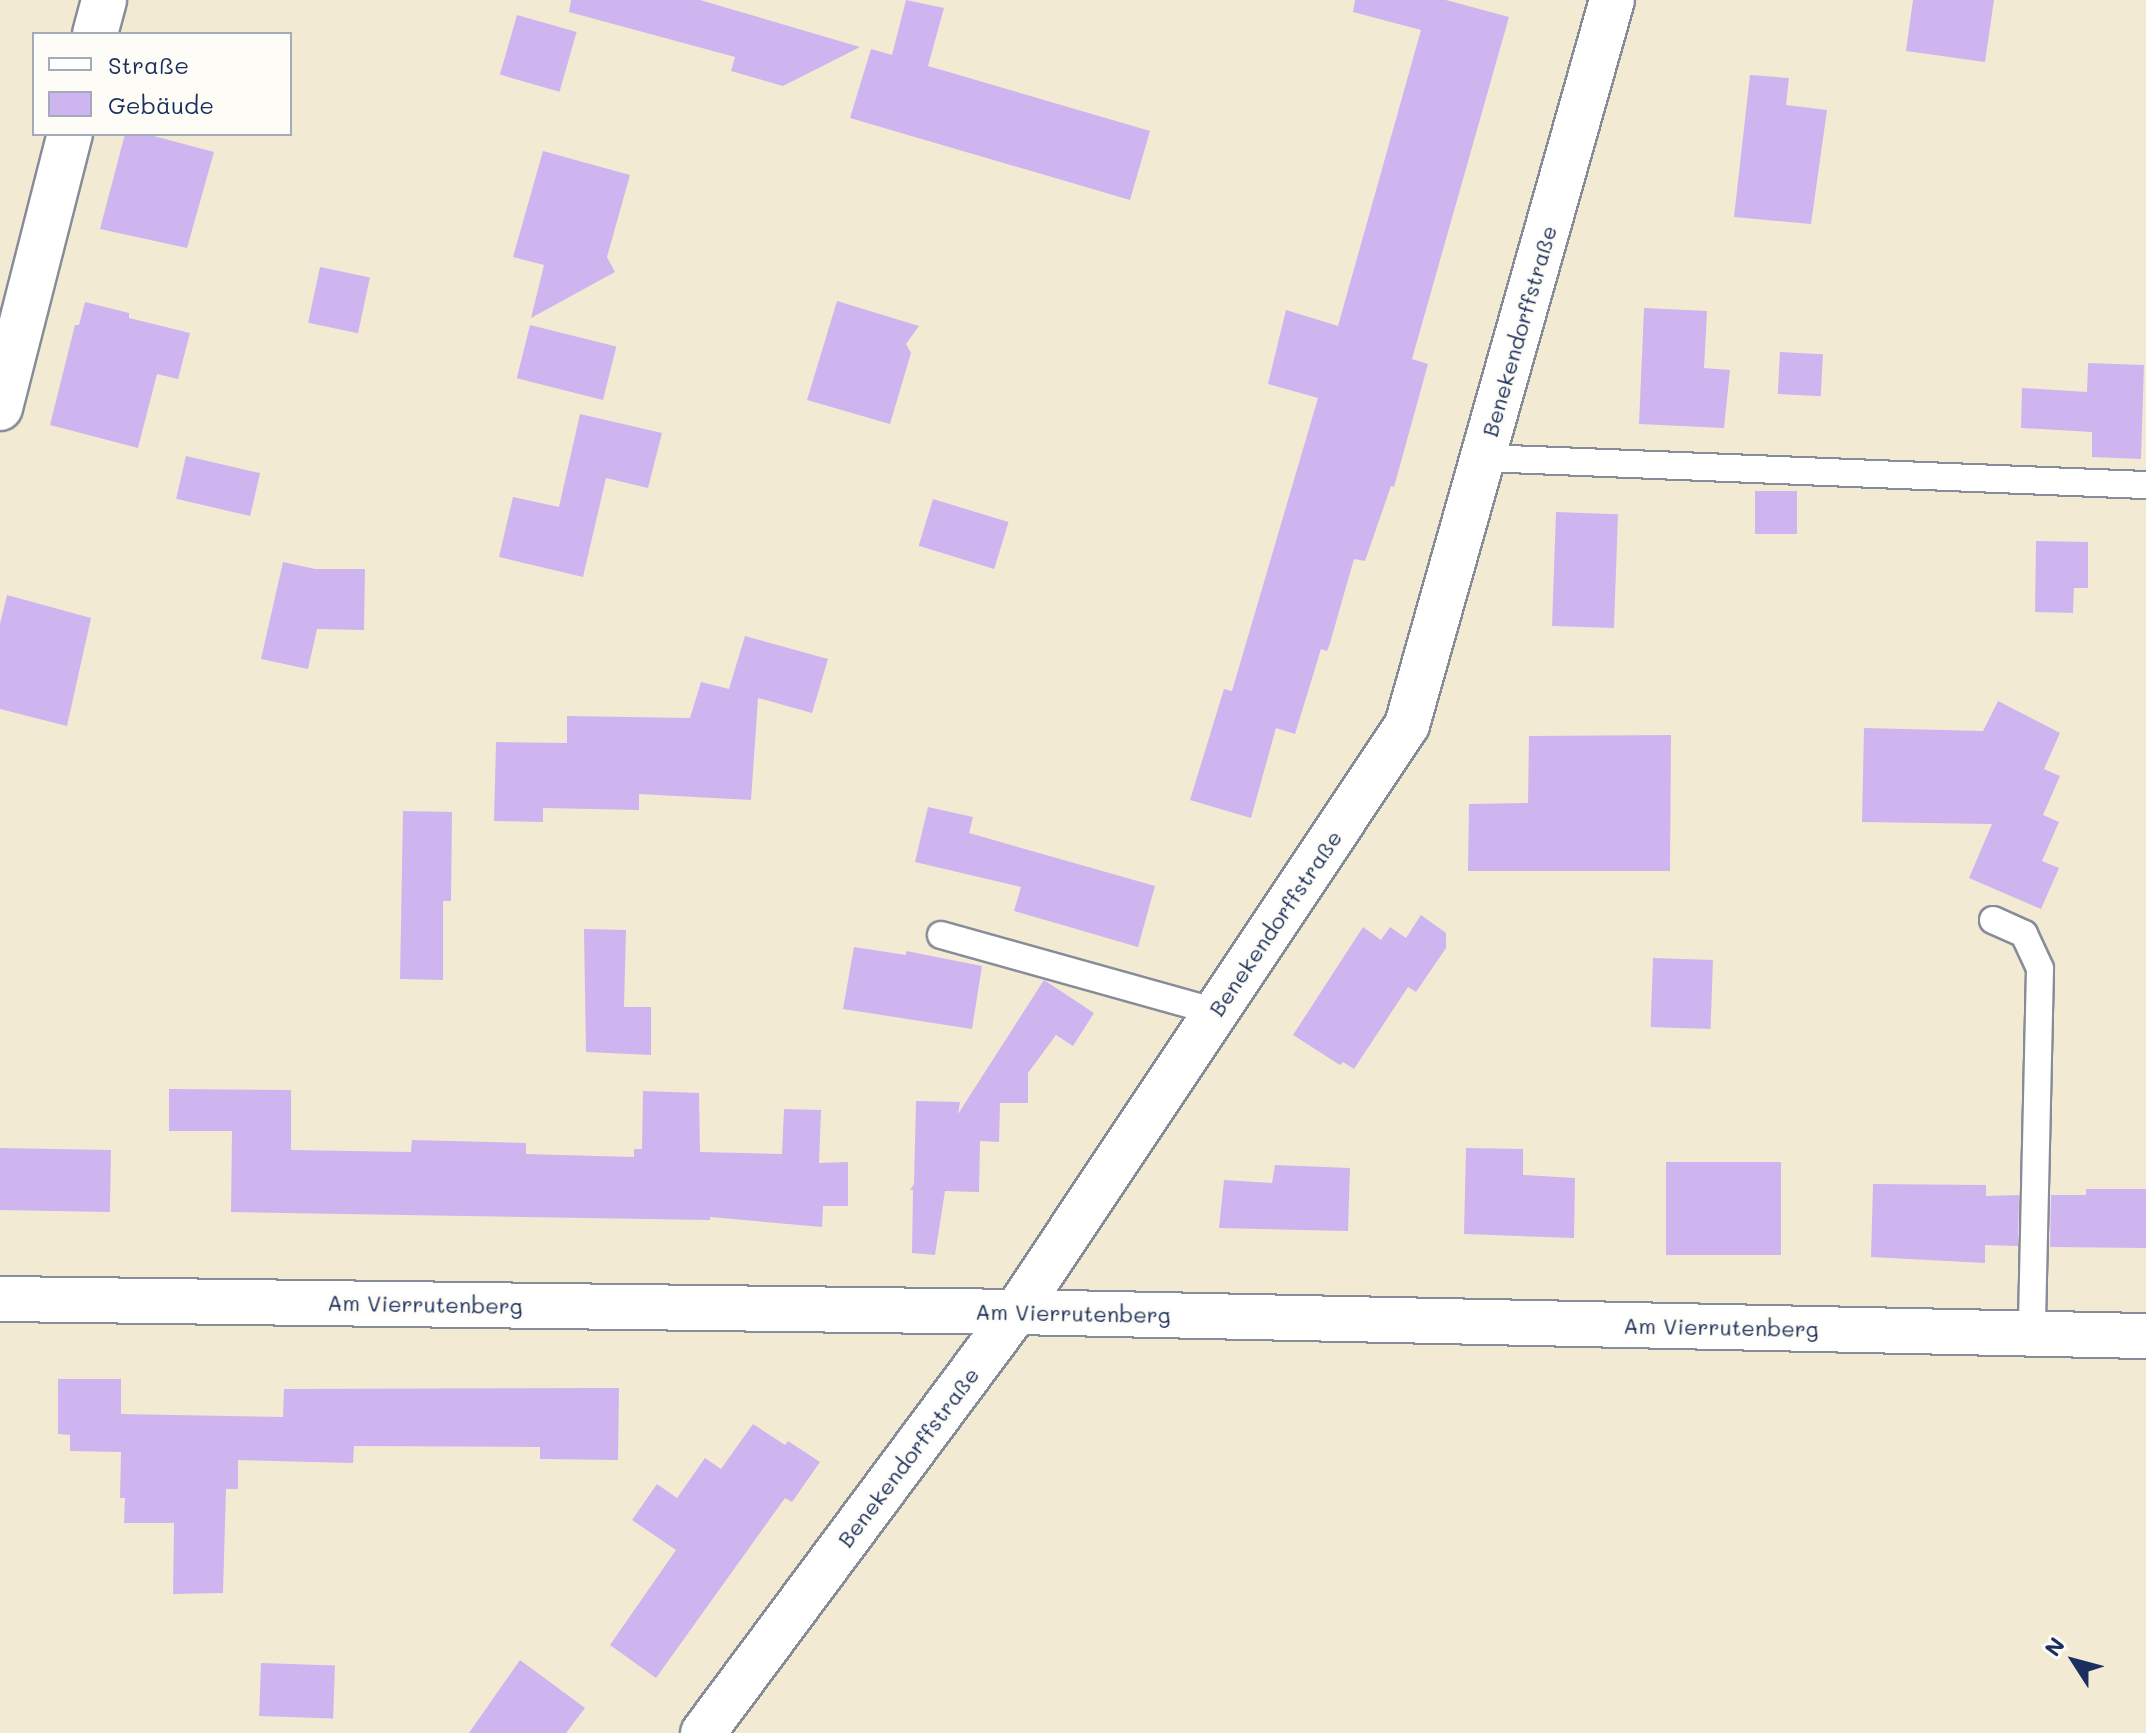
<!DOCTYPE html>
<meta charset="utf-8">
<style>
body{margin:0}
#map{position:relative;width:2146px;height:1733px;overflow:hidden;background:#f3ead4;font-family:Mali,sans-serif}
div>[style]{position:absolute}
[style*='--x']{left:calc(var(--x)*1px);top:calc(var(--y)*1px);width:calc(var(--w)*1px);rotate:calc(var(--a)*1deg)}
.building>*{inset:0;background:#ceb5ef;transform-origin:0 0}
.roads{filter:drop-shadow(2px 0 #878c99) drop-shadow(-2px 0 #878c99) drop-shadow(0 2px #878c99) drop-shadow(0 -2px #878c99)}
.lane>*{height:26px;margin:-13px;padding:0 13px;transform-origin:13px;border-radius:13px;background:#fff}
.street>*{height:44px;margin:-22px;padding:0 22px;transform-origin:22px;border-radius:22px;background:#fff}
span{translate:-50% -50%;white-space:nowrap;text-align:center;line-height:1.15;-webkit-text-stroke:6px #fdfcf7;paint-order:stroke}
.street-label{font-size:22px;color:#1b2f5e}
.legend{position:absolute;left:32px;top:32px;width:260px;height:104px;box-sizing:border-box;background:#fdfcf7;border:2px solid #a3aaba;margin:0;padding:10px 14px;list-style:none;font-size:24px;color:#1b2f5e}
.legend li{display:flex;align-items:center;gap:16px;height:40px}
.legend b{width:40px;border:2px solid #a3aaba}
.north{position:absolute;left:2034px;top:1621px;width:80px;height:80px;-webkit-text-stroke:6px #fdfcf7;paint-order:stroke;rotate:306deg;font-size:22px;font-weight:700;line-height:32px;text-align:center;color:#1b2f5e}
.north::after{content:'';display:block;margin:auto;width:28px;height:36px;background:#1b2f5e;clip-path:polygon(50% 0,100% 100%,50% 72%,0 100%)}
</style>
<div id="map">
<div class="building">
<div style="clip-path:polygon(571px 0,700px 0,860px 47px,783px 86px,731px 71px,735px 57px,569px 12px)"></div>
<div style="clip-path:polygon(906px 0,944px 8px,928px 66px,1150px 131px,1130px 200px,850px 118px,871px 49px,892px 55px)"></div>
<div style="clip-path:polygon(1355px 0,1446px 0,1509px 17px,1412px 359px,1428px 364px,1394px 487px,1391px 486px,1365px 561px,1354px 559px,1330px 643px,1327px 651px,1321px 649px,1295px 734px,1276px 728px,1251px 818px,1190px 800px,1224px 689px,1232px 691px,1318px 398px,1268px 384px,1286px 310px,1338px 326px,1421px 30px,1353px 12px)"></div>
<div style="clip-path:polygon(1913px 0,1994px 0,1985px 62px,1906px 51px)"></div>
<div style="left:517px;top:15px;width:62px;height:62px;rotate:16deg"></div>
<div style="clip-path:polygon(1750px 75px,1789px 78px,1786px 105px,1827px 110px,1811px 224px,1734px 217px)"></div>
<div style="clip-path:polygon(125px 134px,146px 134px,214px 152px,187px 248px,100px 229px)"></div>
<div style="clip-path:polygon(543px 151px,630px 175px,607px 257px,615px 272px,531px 318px,544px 265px,513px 257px)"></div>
<div style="left:320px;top:267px;width:51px;height:57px;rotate:12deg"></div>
<div style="clip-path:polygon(837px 301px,919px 326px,906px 344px,911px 353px,890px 424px,807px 400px)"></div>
<div style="clip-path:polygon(85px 302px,129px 313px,129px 318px,190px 333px,178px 379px,157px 374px,138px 448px,50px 425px,75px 325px,79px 325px)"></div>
<div style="clip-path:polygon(1644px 308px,1707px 311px,1704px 368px,1730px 370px,1724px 428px,1639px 424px)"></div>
<div style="left:530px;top:325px;width:89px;height:55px;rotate:14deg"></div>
<div style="left:1780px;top:352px;width:43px;height:42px;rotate:3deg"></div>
<div style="clip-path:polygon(2088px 363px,2144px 365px,2141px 459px,2092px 457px,2092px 432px,2021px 428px,2022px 388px,2087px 392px)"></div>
<div style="clip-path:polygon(580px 414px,662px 433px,648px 488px,606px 478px,583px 577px,499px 557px,513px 497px,559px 507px)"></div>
<div style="left:186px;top:456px;width:76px;height:44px;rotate:13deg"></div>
<div style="left:1755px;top:491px;width:42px;height:43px"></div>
<div style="left:933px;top:499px;width:79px;height:49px;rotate:17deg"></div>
<div style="left:1556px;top:512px;width:62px;height:114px;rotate:2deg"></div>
<div style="clip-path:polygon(2036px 541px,2088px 542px,2088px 588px,2074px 588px,2073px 613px,2035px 612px)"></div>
<div style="clip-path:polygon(283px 562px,315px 569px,365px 569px,364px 630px,317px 629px,308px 669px,261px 659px)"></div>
<div style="clip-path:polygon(7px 595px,91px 618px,67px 726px,0 709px,0 624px)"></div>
<div style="clip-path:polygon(745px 636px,828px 659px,812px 713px,758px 698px,751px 800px,639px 794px,639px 810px,543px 808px,543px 822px,494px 821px,496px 742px,567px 743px,567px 716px,690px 718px,701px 682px,729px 689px)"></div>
<div style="clip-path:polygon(1998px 701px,2060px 733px,2044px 769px,2060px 776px,2043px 815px,2059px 822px,2042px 861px,2059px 868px,2041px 909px,1969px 878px,1992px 824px,1862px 822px,1864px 728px,1983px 731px)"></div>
<div style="clip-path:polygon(1671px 735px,1670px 871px,1468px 871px,1469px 804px,1528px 803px,1529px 736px)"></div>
<div style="clip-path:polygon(928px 807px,973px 817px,969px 833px,1155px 886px,1138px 947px,1014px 911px,1021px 887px,915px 862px)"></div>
<div style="clip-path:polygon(403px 811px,452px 812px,451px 901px,443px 901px,443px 980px,400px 979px)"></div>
<div style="clip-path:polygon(1421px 915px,1446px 933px,1446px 948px,1416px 992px,1408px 987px,1354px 1069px,1343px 1062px,1340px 1065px,1293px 1035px,1363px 927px,1381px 940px,1390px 927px,1406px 938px)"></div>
<div style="clip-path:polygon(584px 929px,626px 930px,624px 1007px,651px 1007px,651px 1055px,586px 1052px)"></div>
<div style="clip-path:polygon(854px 947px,906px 955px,906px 951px,982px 966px,972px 1029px,843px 1009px)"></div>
<div style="left:1653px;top:958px;width:60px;height:69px;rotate:2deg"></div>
<div style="clip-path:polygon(1044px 980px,1094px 1013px,1073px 1046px,1056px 1035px,1028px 1073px,1028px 1103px,1000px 1103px,999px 1142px,980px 1141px,979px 1192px,945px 1191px,935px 1255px,912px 1253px,913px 1190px,910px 1190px,914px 1184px,916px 1101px,960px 1102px,958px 1114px)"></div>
<div style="clip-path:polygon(169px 1089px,291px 1090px,291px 1150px,411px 1152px,412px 1140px,526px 1143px,526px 1154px,634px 1157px,634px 1149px,642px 1149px,643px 1091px,699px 1093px,700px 1152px,782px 1154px,784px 1109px,821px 1110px,819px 1163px,848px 1162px,848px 1206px,823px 1206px,822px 1227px,710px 1217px,710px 1220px,231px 1212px,232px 1131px,169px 1131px)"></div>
<div style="left:0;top:1148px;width:111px;height:62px;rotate:1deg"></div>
<div style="clip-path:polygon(1466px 1148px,1523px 1149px,1523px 1175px,1575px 1178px,1574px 1238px,1464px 1234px)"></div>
<div style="left:1666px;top:1162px;width:115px;height:93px"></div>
<div style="clip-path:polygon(1275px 1165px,1350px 1168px,1348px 1231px,1219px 1228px,1224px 1180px,1272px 1183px)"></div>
<div style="clip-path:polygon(1873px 1184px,1986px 1185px,1986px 1196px,2019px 1195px,2018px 1246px,1985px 1245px,1985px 1263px,1871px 1257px)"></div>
<div style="clip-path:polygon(2086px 1189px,2146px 1189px,2146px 1248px,2050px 1247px,2051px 1195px,2086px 1195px)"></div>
<div style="clip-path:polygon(58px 1379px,121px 1379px,121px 1414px,283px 1417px,284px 1389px,619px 1388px,618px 1460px,540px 1459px,540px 1447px,354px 1446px,353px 1463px,238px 1460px,238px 1489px,226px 1489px,223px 1593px,173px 1594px,174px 1523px,124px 1523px,125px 1498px,120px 1498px,121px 1452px,70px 1451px,70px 1435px,58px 1434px)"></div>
<div style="clip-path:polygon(753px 1424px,785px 1445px,788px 1441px,820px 1462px,792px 1502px,785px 1498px,656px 1678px,610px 1645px,676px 1550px,632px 1520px,657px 1484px,677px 1498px,705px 1458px,721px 1469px)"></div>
<div style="clip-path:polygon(520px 1660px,585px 1708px,566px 1733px,469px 1733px)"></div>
<div style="left:261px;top:1663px;width:74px;height:53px;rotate:2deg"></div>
</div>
<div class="roads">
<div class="lane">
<div style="--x:1484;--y:458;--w:663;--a:2.34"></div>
<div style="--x:1993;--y:920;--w:34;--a:24"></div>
<div style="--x:2024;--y:934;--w:38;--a:65"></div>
<div style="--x:2040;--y:969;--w:364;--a:91.3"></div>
<div style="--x:941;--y:935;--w:286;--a:15.6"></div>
</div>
<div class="street">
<div style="--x:95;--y:34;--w:35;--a:-75"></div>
<div style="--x:0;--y:408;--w:283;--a:-75.7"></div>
<div style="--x:0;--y:1299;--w:1016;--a:0.73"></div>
<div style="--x:1016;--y:1312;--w:1130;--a:1.22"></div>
<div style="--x:703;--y:1733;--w:525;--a:-53.37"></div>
<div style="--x:1016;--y:1312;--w:705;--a:-56.33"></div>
<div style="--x:1407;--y:725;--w:753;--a:-74.21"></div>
</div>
</div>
<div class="street-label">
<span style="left:1519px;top:331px;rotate:-74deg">Benekendorffstraße</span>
<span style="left:1275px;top:923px;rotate:-56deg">Benekendorffstraße</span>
<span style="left:425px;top:1304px;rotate:1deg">Am Vierrutenberg</span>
<span style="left:1073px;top:1313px;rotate:1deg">Am Vierrutenberg</span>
<span style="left:1721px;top:1327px;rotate:1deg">Am Vierrutenberg</span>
<span style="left:908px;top:1457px;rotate:-53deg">Benekendorffstraße</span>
</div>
<ul class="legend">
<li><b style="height:10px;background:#fff"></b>Straße</li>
<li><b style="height:22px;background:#ceb5ef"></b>Gebäude</li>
</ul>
<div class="north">N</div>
</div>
